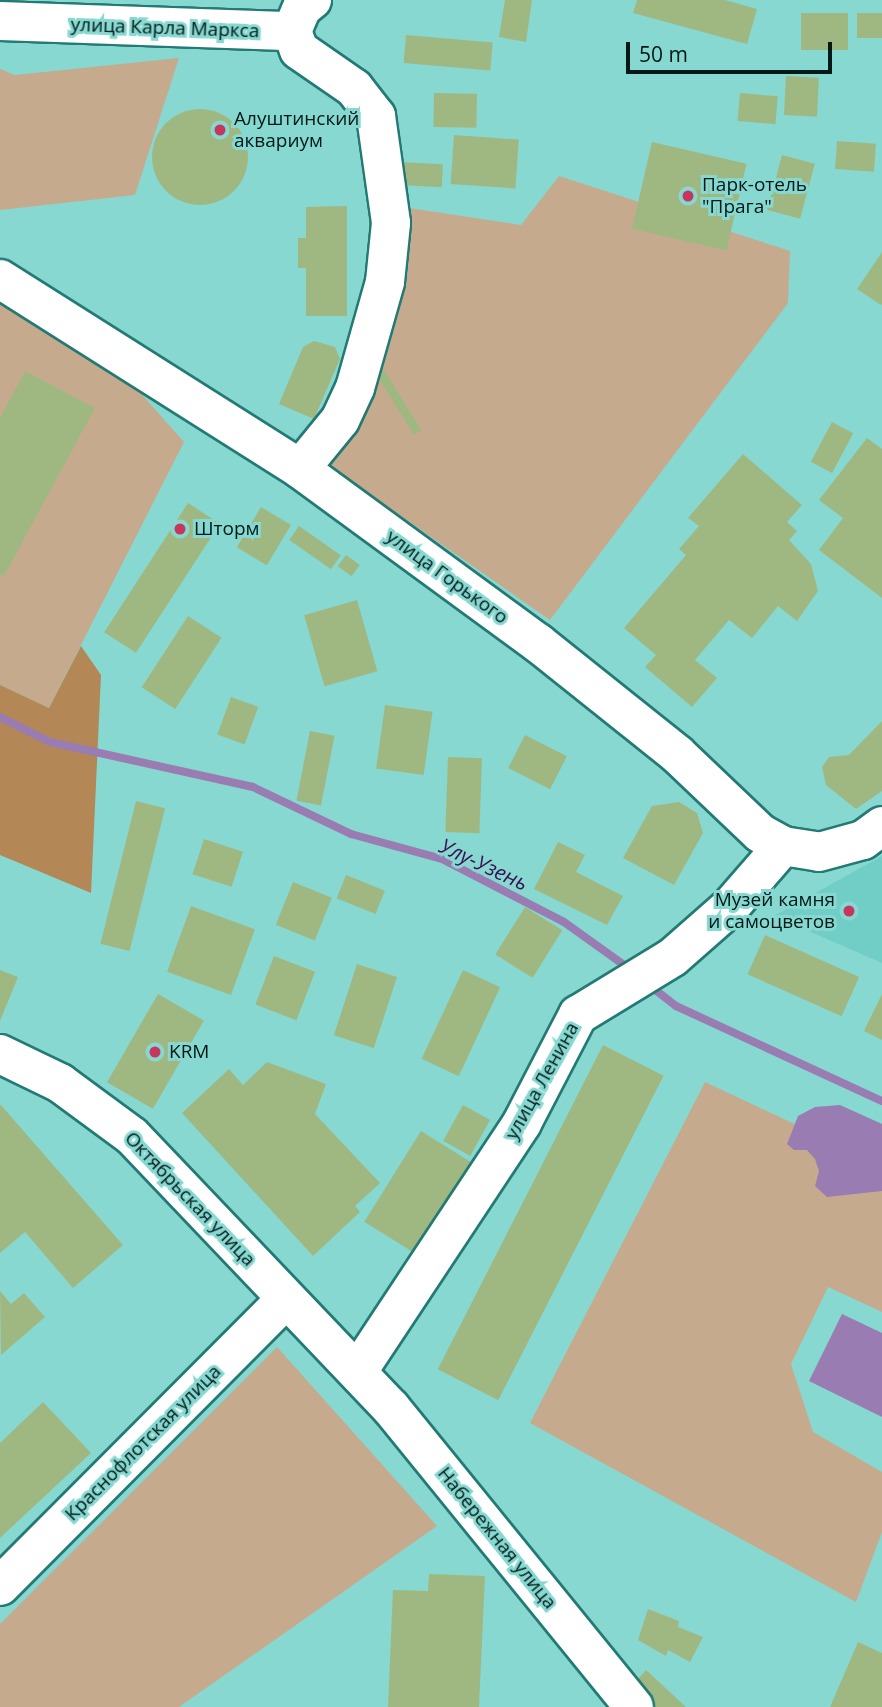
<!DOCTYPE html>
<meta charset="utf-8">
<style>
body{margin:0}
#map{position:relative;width:882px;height:1707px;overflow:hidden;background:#87d8d1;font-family:"Open Sans",sans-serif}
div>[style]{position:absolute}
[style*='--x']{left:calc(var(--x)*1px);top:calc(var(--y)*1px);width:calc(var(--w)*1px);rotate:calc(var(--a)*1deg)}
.built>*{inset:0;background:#70cec6}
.green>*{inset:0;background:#c6aa8d}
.forest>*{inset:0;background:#b38756}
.water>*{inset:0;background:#997cb2}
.stream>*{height:8px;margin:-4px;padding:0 4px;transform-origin:4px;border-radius:4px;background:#997cb2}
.building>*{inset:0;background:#9fb882;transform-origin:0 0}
.round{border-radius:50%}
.roads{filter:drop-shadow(2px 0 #237a74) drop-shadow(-2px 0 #237a74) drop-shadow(0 2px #237a74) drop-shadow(0 -2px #237a74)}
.minor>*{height:38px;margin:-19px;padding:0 19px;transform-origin:19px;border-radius:19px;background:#fff}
.major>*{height:38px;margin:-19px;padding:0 19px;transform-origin:19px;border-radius:19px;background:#fff}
.dots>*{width:19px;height:19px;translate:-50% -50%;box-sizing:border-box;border:4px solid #87d8d1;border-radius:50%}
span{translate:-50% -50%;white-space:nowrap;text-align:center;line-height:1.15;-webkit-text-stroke:6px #87d8d1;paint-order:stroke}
.street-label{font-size:19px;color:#011917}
.poi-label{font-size:19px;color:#011917}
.left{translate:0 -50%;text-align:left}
.right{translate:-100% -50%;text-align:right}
.water-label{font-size:21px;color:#391153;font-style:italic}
.scale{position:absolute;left:626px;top:42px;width:206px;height:32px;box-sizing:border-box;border:4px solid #011917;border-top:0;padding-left:9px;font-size:21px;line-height:24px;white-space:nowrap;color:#011917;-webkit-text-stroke:5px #87d8d1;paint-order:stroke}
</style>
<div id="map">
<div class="built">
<div style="clip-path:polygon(882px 856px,882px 963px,774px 916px)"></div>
</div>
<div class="green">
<div style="clip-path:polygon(179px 58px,135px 195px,0 210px,0 69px,15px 75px)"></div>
<div style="clip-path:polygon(559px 176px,790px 251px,788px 303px,550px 620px,322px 461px,348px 428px,394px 330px,408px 271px,409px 208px,521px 225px)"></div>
<div style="clip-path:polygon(0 303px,129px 380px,184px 442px,49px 708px,0 685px)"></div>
<div style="clip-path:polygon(705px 1082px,882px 1165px,882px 1312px,828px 1287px,791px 1364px,813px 1432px,882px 1472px,882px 1532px,856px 1602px,530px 1423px)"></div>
<div style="clip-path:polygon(277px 1347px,437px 1526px,179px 1707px,0 1707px,0 1624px)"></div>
</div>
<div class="forest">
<div style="clip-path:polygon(81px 646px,101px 675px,91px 893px,0 855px,0 685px,49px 708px)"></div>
</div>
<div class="water">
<div style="clip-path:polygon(840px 1105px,882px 1124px,882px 1191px,827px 1197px,815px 1186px,819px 1171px,815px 1159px,807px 1150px,794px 1150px,787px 1144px,798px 1116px,815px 1107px)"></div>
<div style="clip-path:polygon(842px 1314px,882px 1333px,882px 1417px,809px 1381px)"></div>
</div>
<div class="stream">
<div style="--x:0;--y:717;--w:56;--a:26.6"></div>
<div style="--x:50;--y:742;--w:208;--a:12.5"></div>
<div style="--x:253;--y:787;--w:109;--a:25.6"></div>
<div style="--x:351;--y:834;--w:94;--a:15.4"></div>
<div style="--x:442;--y:859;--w:137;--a:27.3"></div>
<div style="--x:564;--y:922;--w:82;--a:35.6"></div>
<div style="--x:649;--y:985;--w:34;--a:38"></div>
<div style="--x:676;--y:1006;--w:227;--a:24.8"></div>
</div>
<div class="building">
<div style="clip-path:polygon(505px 0,532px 0,526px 42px,499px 37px)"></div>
<div style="clip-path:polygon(637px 0,725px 0,757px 9px,747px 44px,633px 13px)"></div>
<div style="left:801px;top:13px;width:47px;height:37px"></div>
<div style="left:857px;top:13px;width:25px;height:25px"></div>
<div style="left:406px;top:35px;width:87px;height:28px;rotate:5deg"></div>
<div style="left:786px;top:76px;width:33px;height:39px;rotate:3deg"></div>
<div style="left:434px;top:93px;width:43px;height:34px;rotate:1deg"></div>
<div style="left:740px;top:93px;width:38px;height:28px;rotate:5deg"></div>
<div class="round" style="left:152px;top:109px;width:96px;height:96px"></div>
<div style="left:454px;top:135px;width:65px;height:49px;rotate:4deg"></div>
<div style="left:837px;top:141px;width:39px;height:28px;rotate:4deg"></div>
<div style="left:652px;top:142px;width:97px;height:89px;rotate:13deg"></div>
<div style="left:782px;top:155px;width:34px;height:57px;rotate:15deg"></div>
<div style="left:399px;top:162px;width:44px;height:23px;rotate:3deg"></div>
<div style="clip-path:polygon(347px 206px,347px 316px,306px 316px,306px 268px,298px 268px,298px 238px,306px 238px,306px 207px)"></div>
<div style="clip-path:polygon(882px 252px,882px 304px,881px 305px,857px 289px)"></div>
<div style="clip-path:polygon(314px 341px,335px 347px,340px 359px,314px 419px,279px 404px,303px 347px)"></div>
<div style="left:384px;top:370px;width:71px;height:9px;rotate:58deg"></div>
<div style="clip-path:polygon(25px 371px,95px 408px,4px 576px,0 574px,0 418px)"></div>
<div style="left:832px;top:422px;width:24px;height:45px;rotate:28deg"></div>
<div style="clip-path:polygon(867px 438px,882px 449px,882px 598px,819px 550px,843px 518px,819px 500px)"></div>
<div style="clip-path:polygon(743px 454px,802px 505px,787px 522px,797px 531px,789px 540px,811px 564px,818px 591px,797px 621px,778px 606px,752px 638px,729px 620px,695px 660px,717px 678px,692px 707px,645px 667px,656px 655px,624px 628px,686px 555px,679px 549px,699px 526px,688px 518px)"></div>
<div style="left:188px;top:503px;width:38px;height:154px;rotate:33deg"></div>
<div style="left:261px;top:507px;width:35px;height:47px;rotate:31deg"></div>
<div style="left:299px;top:526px;width:51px;height:17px;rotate:35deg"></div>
<div style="left:346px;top:555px;width:17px;height:14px;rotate:36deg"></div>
<div style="left:357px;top:600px;width:74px;height:55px;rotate:74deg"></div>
<div style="left:188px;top:616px;width:40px;height:85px;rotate:33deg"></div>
<div style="left:231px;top:697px;width:29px;height:40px;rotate:20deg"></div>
<div style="left:385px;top:705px;width:48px;height:64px;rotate:8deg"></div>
<div style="clip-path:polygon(882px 721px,882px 791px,856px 809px,826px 785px,822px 767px,829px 757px,849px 755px)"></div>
<div style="left:310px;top:731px;width:25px;height:71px;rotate:11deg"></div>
<div style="left:525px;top:735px;width:47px;height:37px;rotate:27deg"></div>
<div style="left:448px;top:757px;width:34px;height:75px;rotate:2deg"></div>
<div style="left:136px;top:801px;width:30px;height:147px;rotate:14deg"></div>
<div style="clip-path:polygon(679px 802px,697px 813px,703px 833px,674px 885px,623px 858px,652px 806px)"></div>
<div style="left:204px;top:839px;width:41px;height:37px;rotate:18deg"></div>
<div style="clip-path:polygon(558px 842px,585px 855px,576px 872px,623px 896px,607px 925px,534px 889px)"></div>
<div style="left:346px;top:875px;width:42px;height:25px;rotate:22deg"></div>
<div style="left:293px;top:882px;width:42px;height:46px;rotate:22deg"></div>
<div style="left:191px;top:906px;width:68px;height:70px;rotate:20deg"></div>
<div style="left:525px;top:907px;width:44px;height:56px;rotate:32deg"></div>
<div style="left:765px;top:935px;width:103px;height:43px;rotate:24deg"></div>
<div style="left:274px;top:956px;width:44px;height:52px;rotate:21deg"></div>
<div style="left:357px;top:964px;width:42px;height:75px;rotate:18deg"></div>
<div style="clip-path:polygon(0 970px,18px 977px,0 1021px)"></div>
<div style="left:463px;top:970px;width:41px;height:98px;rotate:25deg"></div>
<div style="left:158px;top:994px;width:53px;height:102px;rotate:30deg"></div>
<div style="clip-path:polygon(882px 994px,882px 1040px,864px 1031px)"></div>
<div style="left:603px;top:1045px;width:68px;height:364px;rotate:27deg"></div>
<div style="clip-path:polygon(267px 1062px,326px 1084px,315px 1114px,380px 1183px,355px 1206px,360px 1212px,313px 1256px,182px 1113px,229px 1069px,243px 1085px)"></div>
<div style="clip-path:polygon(0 1104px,123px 1245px,73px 1288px,25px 1232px,0 1253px)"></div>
<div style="left:463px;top:1105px;width:31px;height:41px;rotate:29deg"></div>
<div style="left:421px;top:1131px;width:61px;height:107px;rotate:32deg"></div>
<div style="clip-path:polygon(0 1291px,11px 1304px,24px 1293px,45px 1317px,1px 1355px)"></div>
<div style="clip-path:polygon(43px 1402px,91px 1453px,0 1538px,0 1443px)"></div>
<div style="clip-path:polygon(429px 1574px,485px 1576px,479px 1707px,388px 1707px,393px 1590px,428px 1591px)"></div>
<div style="clip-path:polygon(648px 1609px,679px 1621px,678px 1627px,703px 1637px,690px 1662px,668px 1650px,666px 1656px,638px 1640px)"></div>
<div style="clip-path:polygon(858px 1642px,882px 1653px,882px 1707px,830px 1707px)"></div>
<div style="clip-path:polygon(646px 1670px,686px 1707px,644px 1707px,627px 1691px)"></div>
</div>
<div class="roads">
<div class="minor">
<div style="--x:0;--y:21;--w:292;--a:2"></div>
<div style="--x:292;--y:31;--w:25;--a:-67"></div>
<div style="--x:302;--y:8;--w:13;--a:-39"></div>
<div style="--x:292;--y:31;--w:20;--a:70"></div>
<div style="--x:299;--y:50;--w:67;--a:34.6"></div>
<div style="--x:354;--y:88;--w:36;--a:52"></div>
<div style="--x:376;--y:116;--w:108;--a:82"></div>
<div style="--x:391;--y:223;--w:59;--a:95.8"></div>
<div style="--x:385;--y:282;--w:110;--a:105.8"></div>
<div style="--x:355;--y:388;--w:35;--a:115"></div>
<div style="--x:340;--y:420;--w:63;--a:129.2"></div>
<div style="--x:538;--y:643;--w:178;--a:38.6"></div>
<div style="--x:677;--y:754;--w:115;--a:43.6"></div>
<div style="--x:760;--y:833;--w:26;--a:29"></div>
<div style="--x:783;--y:846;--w:36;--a:9"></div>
<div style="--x:819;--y:852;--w:46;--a:-15.3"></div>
<div style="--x:863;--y:840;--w:24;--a:-36"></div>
<div style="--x:0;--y:1054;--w:67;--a:25.8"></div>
<div style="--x:60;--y:1083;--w:89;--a:36.4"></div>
<div style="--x:132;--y:1136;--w:376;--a:46.4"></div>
<div style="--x:391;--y:1408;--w:385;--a:50.9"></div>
<div style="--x:358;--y:1371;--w:297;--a:-56.5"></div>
<div style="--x:522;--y:1123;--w:122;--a:-62.6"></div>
<div style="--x:578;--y:1015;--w:111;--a:-31.4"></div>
<div style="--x:673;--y:957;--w:76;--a:-41.3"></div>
<div style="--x:730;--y:907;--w:81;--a:-49"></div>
<div style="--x:0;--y:1586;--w:405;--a:-45.1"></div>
</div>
<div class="major">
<div style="--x:0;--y:279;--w:355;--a:32.3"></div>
<div style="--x:300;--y:469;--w:295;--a:36.2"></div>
</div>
</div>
<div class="dots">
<div style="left:220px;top:130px;background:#c6375f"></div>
<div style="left:688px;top:196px;background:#c6375f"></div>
<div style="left:180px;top:529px;background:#c6375f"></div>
<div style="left:849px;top:911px;background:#c6375f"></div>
<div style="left:155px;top:1052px;background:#c6375f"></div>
</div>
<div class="street-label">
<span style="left:165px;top:28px;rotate:2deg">улица Карла Маркса</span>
<span style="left:447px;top:577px;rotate:36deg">улица Горького</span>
<span style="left:542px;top:1081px;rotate:-61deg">улица Ленина</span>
<span style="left:190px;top:1199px;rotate:46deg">Октябрьская улица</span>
<span style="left:143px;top:1443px;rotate:-45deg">Краснофлотская улица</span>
<span style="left:497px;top:1538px;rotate:51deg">Набережная улица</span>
</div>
<div class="poi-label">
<span class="left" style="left:234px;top:130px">Алуштинский<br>аквариум</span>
<span class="left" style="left:702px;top:196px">Парк-отель<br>"Прага"</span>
<span class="left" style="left:194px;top:529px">Шторм</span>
<span class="right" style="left:835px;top:911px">Музей камня<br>и самоцветов</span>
<span class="left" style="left:169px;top:1052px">KRM</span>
</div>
<div class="water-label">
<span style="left:484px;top:864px;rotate:25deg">Улу-Узень</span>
</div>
<div class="scale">50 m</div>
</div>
